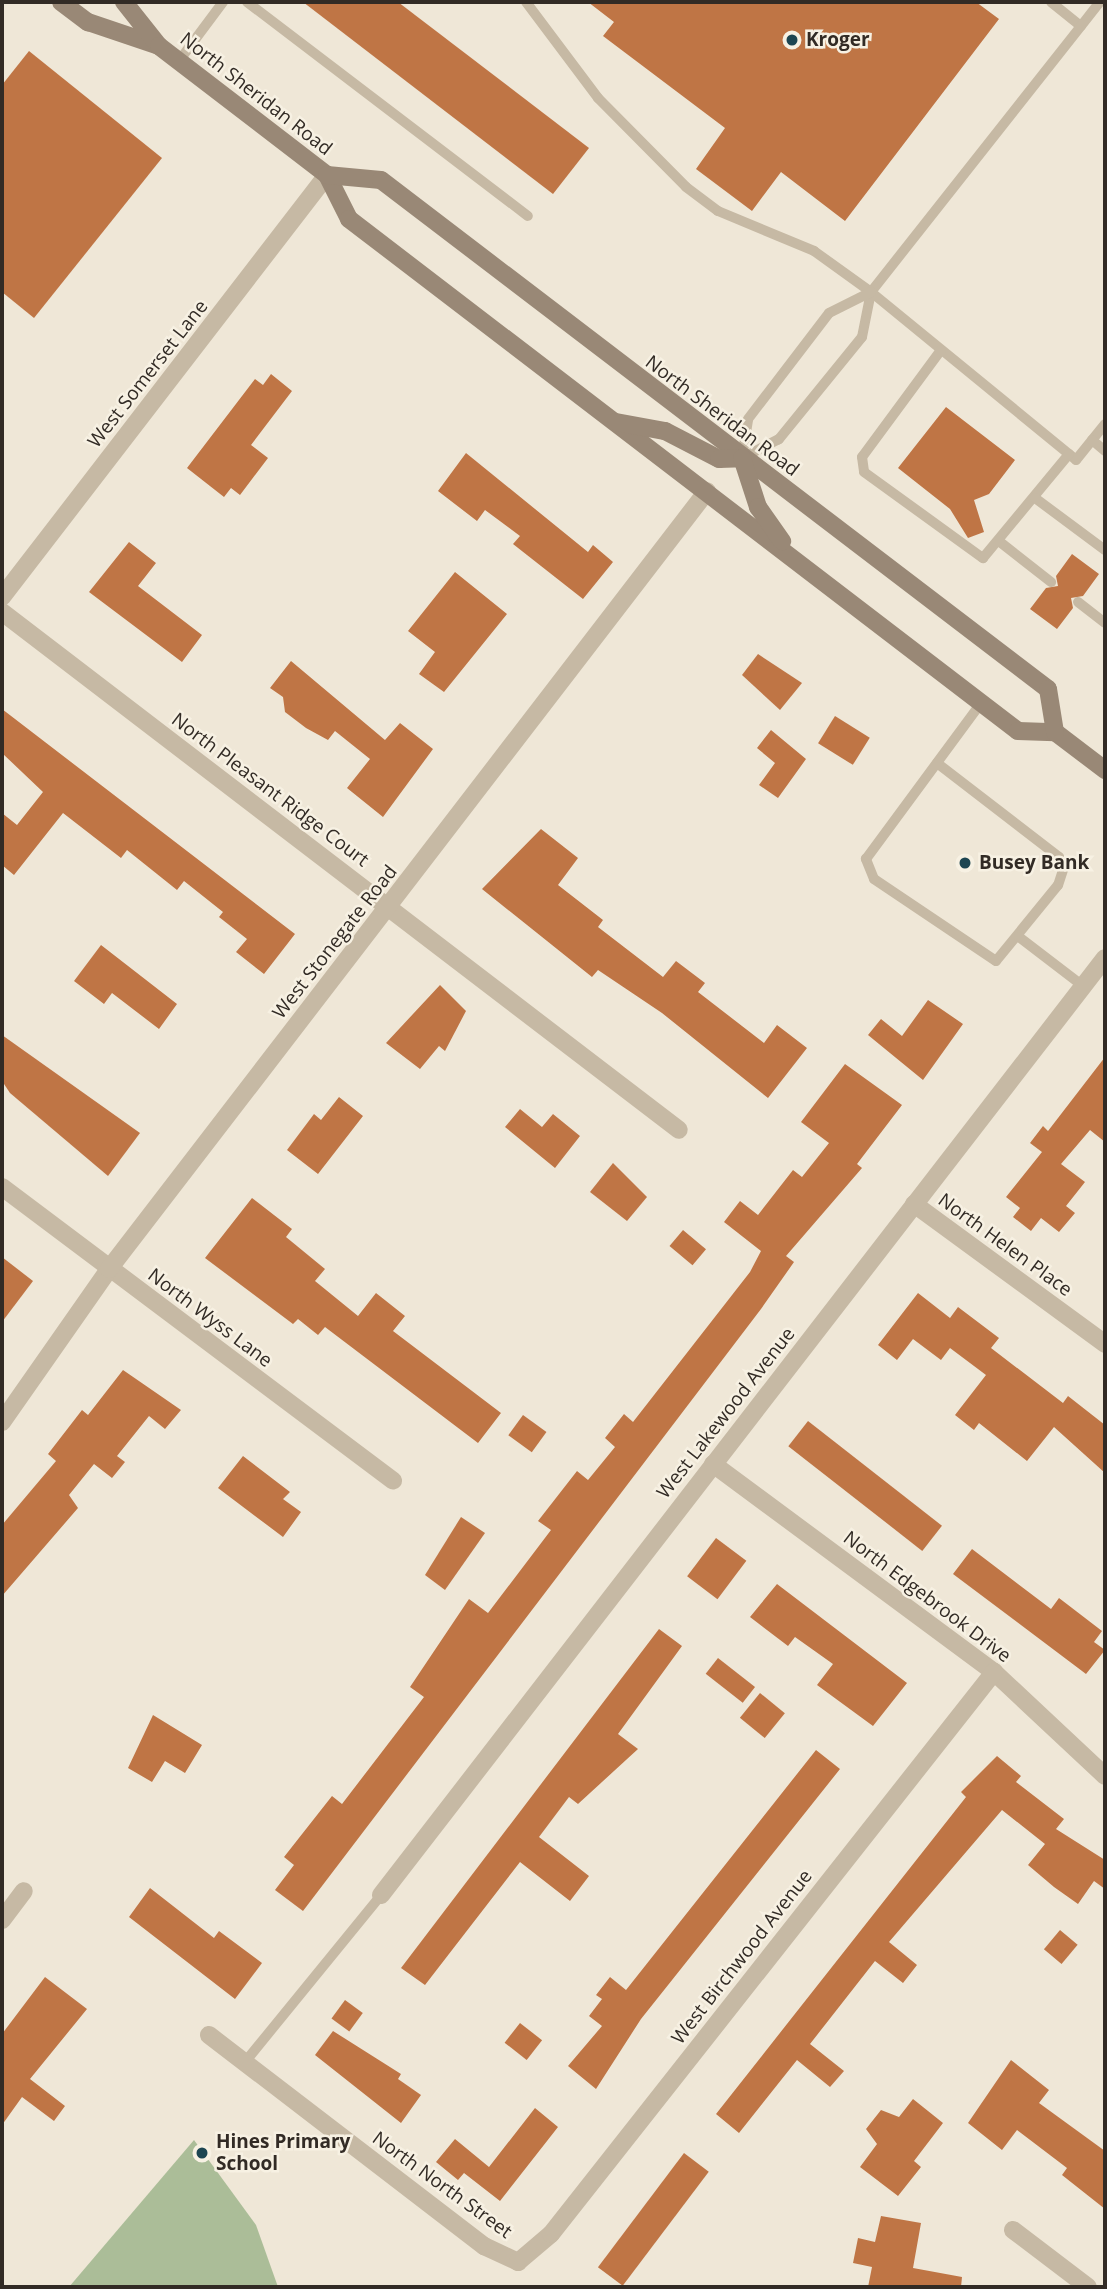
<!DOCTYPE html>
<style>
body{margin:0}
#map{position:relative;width:1107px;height:2289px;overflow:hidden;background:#efe7d7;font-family:"Open Sans",sans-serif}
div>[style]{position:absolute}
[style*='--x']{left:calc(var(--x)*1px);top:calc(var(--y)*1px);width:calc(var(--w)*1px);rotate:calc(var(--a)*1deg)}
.green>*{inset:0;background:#abbd98}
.building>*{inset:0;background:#bf7545;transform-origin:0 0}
.lane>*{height:10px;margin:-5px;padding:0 5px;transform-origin:5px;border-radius:5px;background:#c6b9a4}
.street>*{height:18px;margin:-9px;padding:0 9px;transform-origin:9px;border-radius:9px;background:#c6b9a4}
.secondary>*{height:18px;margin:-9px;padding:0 9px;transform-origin:9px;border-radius:9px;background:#998876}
.dots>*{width:19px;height:19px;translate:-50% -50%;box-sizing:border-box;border:4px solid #f7f1e3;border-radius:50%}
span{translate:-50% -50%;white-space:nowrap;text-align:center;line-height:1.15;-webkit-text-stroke:5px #f7f1e3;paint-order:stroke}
.poi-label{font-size:19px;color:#322b25;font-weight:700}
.left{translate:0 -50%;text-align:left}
.street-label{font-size:19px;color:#322b25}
.frame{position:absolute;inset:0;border:4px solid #322b25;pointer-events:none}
</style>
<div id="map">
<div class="green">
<div style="clip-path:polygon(194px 2140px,256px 2225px,278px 2287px,69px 2287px)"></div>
</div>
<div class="building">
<div style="clip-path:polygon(303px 2px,398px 2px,589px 148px,553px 194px)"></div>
<div style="clip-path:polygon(588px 2px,976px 2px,999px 19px,845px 221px,781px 172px,752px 211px,696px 169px,725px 128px,603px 36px,614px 22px)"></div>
<div style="clip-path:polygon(29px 51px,162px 158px,34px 318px,2px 292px,2px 85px)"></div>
<div style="clip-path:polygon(271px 374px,292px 391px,251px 445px,268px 458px,240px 495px,231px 488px,224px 497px,187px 468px,255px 379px,263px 385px)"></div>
<div style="clip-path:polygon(946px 407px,1015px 460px,989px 494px,974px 500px,984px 532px,968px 538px,950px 509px,898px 468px)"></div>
<div style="clip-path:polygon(466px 453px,588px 552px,593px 545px,613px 562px,583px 599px,513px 544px,520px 536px,485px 510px,477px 521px,438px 491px)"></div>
<div style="clip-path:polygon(129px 542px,156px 563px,138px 586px,202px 635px,182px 662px,89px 592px)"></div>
<div style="clip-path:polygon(1072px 554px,1099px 574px,1083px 596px,1071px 598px,1073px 608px,1057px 629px,1030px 609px,1046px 588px,1058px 586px,1056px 576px)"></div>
<div style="clip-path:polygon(455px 572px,507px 614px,444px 692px,419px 674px,435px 652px,408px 631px)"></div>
<div style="clip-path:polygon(758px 654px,802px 683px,780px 710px,742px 675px)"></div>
<div style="clip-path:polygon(291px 661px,385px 740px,400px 723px,433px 749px,383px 817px,347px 788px,370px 759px,335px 731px,328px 740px,306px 728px,285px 712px,283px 697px,270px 688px)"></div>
<div style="clip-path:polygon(2px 709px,295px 934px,264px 974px,236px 952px,247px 939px,219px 917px,223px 912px,184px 881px,177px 890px,127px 850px,121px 858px,63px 813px,14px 875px,2px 865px,2px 813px,17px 825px,43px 792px,2px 753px)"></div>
<div style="left:835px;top:716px;width:41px;height:32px;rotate:32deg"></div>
<div style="clip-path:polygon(771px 730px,806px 759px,778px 798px,759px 785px,775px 763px,757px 748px)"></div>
<div style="clip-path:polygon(541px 829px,578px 858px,558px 885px,603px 920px,598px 927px,663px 977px,676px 961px,705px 983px,698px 992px,764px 1043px,777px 1025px,807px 1048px,768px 1098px,662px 1013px,598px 970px,592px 977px,482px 889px)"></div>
<div style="clip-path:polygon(101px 945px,177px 1004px,159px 1029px,112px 993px,104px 1004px,74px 981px)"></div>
<div style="clip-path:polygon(440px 985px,466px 1011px,445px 1051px,439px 1046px,420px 1069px,386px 1043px)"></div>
<div style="clip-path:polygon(928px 1000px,963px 1024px,923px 1080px,868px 1035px,881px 1019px,902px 1036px)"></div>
<div style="clip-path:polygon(2px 1035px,140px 1133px,108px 1176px,10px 1093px,2px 1081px)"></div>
<div style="clip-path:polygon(1105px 1057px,1105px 1142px,1090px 1130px,1061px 1164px,1085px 1182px,1066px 1206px,1075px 1213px,1059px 1232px,1041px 1218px,1031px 1231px,1013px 1217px,1020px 1208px,1006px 1197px,1042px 1152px,1030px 1143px,1043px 1126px,1048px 1131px)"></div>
<div style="clip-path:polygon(845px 1064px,902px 1105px,857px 1164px,862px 1168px,786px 1256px,794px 1262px,761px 1309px,303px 1911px,275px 1890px,294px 1865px,284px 1857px,332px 1796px,342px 1804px,424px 1697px,410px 1687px,469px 1599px,488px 1613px,551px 1530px,538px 1521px,577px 1471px,588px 1480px,615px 1447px,605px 1438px,624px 1414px,633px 1422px,750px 1272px,761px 1251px,724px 1222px,740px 1201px,758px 1215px,793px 1170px,802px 1177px,829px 1143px,801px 1122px)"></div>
<div style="clip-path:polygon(339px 1097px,363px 1116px,318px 1174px,287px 1150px,314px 1114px,321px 1120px)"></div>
<div style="clip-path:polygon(520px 1109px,542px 1127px,553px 1114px,580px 1136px,555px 1168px,505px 1127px)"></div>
<div style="clip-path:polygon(613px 1163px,647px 1197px,627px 1221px,590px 1192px)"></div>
<div style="clip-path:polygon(252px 1198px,292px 1229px,286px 1237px,325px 1269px,315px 1281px,358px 1316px,376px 1293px,405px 1316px,393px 1331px,501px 1413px,478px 1443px,325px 1327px,318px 1335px,298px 1319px,293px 1324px,205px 1258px)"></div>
<div style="left:683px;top:1230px;width:30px;height:21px;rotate:40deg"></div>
<div style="clip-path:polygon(2px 1257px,33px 1281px,2px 1322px)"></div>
<div style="clip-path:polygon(918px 1293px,950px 1318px,958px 1307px,999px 1338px,991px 1348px,1063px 1403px,1068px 1396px,1105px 1425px,1105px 1473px,1054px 1427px,1027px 1461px,979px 1423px,974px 1430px,955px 1415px,986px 1375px,950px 1348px,941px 1360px,913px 1339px,897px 1360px,878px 1345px)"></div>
<div style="clip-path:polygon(123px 1370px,181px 1410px,165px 1429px,149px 1416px,117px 1456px,125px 1462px,112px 1478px,94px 1464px,69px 1495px,78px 1508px,2px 1596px,2px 1525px,56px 1461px,48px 1454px,82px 1410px,88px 1415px)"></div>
<div style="left:523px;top:1415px;width:29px;height:25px;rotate:36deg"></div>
<div style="left:808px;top:1421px;width:170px;height:32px;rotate:38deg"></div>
<div style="clip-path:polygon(243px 1456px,290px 1492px,283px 1499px,301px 1512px,283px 1537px,218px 1488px)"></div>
<div style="clip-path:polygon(461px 1517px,485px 1533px,445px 1590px,425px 1575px)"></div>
<div style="left:716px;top:1538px;width:38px;height:48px;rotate:37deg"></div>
<div style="clip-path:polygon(972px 1549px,1051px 1609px,1059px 1598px,1102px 1631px,1094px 1642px,1105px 1650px,1086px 1674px,953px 1574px)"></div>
<div style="clip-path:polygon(777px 1584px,907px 1683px,873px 1726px,817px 1685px,833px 1664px,795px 1637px,788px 1646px,750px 1617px)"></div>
<div style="clip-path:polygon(659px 1629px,682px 1646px,618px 1734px,638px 1749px,578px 1804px,569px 1797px,539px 1837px,589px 1876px,570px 1901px,520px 1862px,425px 1985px,401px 1968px)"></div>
<div style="left:718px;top:1658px;width:47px;height:20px;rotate:38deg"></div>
<div style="left:760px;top:1693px;width:32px;height:32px;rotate:39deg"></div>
<div style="clip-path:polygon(153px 1715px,202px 1745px,185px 1773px,165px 1761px,152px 1782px,128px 1768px)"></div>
<div style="clip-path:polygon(816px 1750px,840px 1769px,641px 2019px,596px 2089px,568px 2066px,602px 2026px,589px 2016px,602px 1999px,596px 1995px,610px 1977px,626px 1990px)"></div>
<div style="clip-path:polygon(997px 1756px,1021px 1776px,1016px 1782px,1064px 1819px,1056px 1829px,1105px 1860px,1105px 1889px,1094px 1881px,1078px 1904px,1054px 1887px,1028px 1865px,1045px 1844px,1002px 1810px,889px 1942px,917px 1965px,903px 1983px,875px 1961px,810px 2044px,844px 2071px,830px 2087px,797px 2060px,739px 2133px,716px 2114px,966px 1797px,961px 1792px)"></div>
<div style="clip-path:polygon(150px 1888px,214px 1938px,219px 1931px,262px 1963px,235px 1999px,129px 1917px)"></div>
<div style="left:1060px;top:1930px;width:23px;height:25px;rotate:40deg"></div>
<div style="clip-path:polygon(45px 1977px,87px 2009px,30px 2079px,65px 2106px,54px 2121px,22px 2097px,2px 2125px,2px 2034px)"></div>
<div style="left:345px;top:2000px;width:22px;height:23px;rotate:36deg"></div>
<div style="left:520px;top:2023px;width:28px;height:25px;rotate:38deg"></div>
<div style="clip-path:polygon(333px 2031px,401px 2074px,398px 2079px,421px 2095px,401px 2123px,315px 2055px)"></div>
<div style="clip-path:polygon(1011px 2060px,1049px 2090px,1039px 2103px,1105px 2151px,1105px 2209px,1062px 2175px,1067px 2168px,1017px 2130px,1002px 2150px,968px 2123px)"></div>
<div style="clip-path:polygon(913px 2099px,943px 2123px,914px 2161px,921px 2167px,898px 2196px,860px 2167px,877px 2144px,866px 2129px,881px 2110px,899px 2117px)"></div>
<div style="clip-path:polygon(535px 2108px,558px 2127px,500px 2201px,464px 2173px,458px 2180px,436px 2162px,455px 2139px,489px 2167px)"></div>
<div style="left:684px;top:2153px;width:31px;height:143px;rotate:37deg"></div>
<div style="clip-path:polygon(881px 2216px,921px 2223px,913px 2268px,962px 2277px,961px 2287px,868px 2287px,872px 2267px,853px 2263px,858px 2238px,875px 2242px)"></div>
</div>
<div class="lane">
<div style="--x:247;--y:2;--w:353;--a:37.3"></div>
<div style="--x:526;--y:2;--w:120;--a:53.1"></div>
<div style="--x:598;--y:98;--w:125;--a:45.3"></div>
<div style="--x:686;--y:187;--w:40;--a:37"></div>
<div style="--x:718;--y:211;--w:104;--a:22.6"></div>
<div style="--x:814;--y:251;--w:70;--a:35.7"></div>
<div style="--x:1051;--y:2;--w:38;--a:39"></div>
<div style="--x:1081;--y:26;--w:339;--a:128.3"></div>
<div style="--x:871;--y:292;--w:265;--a:39.3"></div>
<div style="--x:1076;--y:460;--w:46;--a:-51.1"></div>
<div style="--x:1081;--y:26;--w:31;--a:-52"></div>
<div style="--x:179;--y:61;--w:74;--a:-53.3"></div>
<div style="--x:871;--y:292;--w:46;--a:101.3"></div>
<div style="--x:862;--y:337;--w:132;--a:129.1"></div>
<div style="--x:779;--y:439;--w:42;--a:152.8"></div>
<div style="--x:742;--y:458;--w:39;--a:-81"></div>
<div style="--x:748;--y:419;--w:133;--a:-52.6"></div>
<div style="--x:829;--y:313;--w:47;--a:-26.6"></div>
<div style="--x:941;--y:350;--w:133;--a:126.4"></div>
<div style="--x:862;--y:457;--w:15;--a:82"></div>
<div style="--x:864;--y:472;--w:147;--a:35.9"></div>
<div style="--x:983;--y:558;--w:135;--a:-50.4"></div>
<div style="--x:1092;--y:440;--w:17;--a:40"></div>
<div style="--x:1035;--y:498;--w:87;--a:36.6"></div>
<div style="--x:1000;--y:542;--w:65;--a:38.1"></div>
<div style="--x:1078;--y:602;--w:34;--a:38"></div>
<div style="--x:937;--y:763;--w:154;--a:37.6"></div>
<div style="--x:1059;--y:857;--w:11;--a:63"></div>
<div style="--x:1064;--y:867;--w:19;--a:108"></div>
<div style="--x:1058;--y:885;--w:98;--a:129.2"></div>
<div style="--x:996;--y:961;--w:147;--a:-146.1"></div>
<div style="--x:874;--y:879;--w:22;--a:-112"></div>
<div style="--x:866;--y:859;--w:194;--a:-53.6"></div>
<div style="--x:1019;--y:937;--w:81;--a:37.4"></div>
<div style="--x:245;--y:2062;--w:215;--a:-50.8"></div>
</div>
<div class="street">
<div style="--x:2;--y:597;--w:533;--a:-52.4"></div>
<div style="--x:2;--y:612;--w:852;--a:37.42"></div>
<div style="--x:2;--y:1187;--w:489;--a:36.9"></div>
<div style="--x:914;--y:1204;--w:237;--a:36.2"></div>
<div style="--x:2;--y:1422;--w:187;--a:-55"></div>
<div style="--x:109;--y:1269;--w:981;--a:-52.45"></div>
<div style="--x:713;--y:1464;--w:350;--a:36.5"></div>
<div style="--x:994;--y:1672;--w:152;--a:43.1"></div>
<div style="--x:381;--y:1895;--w:1184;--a:-52.31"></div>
<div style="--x:2;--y:1920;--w:36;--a:-53"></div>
<div style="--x:209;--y:2035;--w:347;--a:37.5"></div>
<div style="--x:484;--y:2246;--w:38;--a:25"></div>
<div style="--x:518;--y:2262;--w:43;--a:-40.3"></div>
<div style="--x:551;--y:2234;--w:716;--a:-51.75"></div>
<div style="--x:1013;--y:2230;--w:94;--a:37.2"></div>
</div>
<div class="secondary">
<div style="--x:61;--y:2;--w:34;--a:37"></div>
<div style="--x:88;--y:22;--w:75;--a:18.7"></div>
<div style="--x:124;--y:2;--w:56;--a:51.5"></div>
<div style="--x:159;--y:46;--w:212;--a:37.5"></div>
<div style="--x:327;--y:175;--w:49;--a:63.4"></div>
<div style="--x:349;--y:219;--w:842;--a:37.43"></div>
<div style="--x:1018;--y:731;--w:37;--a:2"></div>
<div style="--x:1055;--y:732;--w:63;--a:37.2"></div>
<div style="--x:327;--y:175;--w:54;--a:5.3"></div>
<div style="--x:381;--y:180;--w:839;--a:37.35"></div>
<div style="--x:1048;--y:689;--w:44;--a:80.8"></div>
<div style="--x:616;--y:422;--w:50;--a:10.4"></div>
<div style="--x:665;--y:431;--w:61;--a:27.4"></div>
<div style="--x:719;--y:459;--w:23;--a:-2"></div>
<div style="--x:742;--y:458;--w:52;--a:71.9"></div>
<div style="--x:758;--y:507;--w:42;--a:54.8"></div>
</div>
<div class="dots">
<div style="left:792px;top:40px;background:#1d4551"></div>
<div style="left:965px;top:863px;background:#1d4551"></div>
<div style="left:202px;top:2153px;background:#1d4551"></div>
</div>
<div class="poi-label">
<span class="left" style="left:806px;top:40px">Kroger</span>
<span class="left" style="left:979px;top:863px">Busey Bank</span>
<span class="left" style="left:216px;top:2153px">Hines Primary<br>School</span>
</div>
<div class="street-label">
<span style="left:256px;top:94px;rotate:38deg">North Sheridan Road</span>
<span style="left:148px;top:374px;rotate:-52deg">West Somerset Lane</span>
<span style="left:722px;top:416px;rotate:37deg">North Sheridan Road</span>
<span style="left:270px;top:790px;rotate:37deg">North Pleasant Ridge Court</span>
<span style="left:335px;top:942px;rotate:-52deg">West Stonegate Road</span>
<span style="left:1005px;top:1245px;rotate:36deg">North Helen Place</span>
<span style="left:210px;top:1318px;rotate:37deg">North Wyss Lane</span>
<span style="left:726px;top:1413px;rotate:-52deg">West Lakewood Avenue</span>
<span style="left:927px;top:1597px;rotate:37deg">North Edgebrook Drive</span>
<span style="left:742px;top:1957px;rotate:-52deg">West Birchwood Avenue</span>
<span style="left:442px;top:2185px;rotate:36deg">North North Street</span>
</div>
<div class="frame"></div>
</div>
